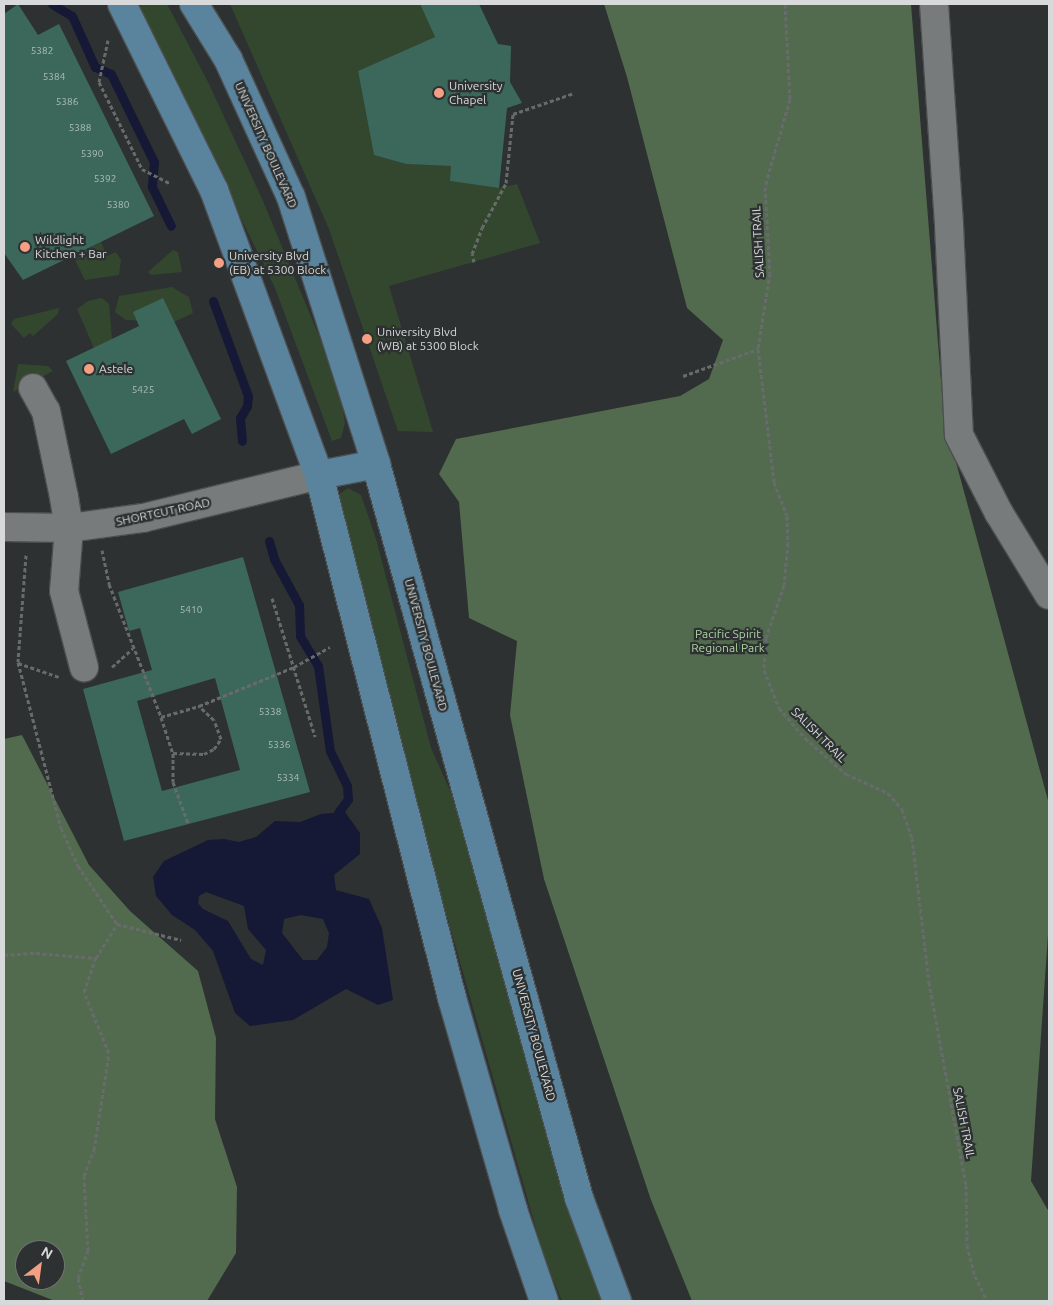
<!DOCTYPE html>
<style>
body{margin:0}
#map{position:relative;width:1053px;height:1305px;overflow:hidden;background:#2d3131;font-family:Ubuntu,sans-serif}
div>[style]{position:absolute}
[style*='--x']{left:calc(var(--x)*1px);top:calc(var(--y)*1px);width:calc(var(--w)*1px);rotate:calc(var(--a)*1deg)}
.green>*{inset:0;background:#33472f}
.forest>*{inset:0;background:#526a4d}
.water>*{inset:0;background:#151935}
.stream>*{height:9px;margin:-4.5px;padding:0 4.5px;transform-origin:4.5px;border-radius:4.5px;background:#151935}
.building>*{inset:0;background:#3c685b}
.path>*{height:3px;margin-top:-1.5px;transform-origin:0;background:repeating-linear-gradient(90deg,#686b6c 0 4px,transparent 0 6.5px)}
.roads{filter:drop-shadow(1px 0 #4c4f4f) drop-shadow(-1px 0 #4c4f4f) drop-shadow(0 1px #4c4f4f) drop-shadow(0 -1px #4c4f4f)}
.minor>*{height:28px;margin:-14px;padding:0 14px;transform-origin:14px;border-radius:14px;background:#777b7b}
.major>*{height:28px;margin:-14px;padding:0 14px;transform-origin:14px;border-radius:14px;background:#5a839e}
.dots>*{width:14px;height:14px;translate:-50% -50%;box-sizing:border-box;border:2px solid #2d3131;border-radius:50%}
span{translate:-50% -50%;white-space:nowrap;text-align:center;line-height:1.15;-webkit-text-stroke:4.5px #2d3131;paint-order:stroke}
.number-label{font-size:10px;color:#b0bdba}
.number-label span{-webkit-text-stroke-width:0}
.poi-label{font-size:12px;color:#d7d9da}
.left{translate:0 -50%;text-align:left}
.street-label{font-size:12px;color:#d7d9da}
.park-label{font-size:12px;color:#acd6a3}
.frame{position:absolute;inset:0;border:5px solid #d7d9da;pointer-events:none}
.north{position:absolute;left:15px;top:1240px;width:50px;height:50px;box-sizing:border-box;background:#2d3131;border:1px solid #717475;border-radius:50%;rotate:30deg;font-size:14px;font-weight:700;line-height:20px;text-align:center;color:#d7d9da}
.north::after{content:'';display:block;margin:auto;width:18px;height:22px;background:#f39f83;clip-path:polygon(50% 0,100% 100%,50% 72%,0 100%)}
</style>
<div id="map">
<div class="green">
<div style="clip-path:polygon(137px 4px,167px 4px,208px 82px,263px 201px,339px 384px,345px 423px,341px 438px,332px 441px,275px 288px)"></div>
<div style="clip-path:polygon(230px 4px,420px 4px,435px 37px,358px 71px,374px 155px,406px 164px,451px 166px,451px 181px,499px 188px,517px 184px,540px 243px,389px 286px,433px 432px,398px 431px,329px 229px)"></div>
<div style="clip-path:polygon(101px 242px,107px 256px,116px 252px,121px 260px,119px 275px,85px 280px,73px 256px)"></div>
<div style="clip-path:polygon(173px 250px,178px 252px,182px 272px,151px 275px,148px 272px)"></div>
<div style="clip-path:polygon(172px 287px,189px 297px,193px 313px,174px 322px,126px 320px,115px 312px,119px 296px)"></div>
<div style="clip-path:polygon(102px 298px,109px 304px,112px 339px,94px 348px,77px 309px,88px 301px)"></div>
<div style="clip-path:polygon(59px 308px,58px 314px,33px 336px,30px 333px,24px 338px,11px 324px,14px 319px)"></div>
<div style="clip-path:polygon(18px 364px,48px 366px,53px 371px,13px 392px)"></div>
<div style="clip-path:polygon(348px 488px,361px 495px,376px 539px,431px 748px,457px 806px,608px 1301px,562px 1301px,545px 1260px,419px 818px,338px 495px)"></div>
</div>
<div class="forest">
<div style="clip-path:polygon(604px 4px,911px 4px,944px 418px,1049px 804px,1049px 920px,1031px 1181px,1049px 1212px,1049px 1301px,692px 1301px,651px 1200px,544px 879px,510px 715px,517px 641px,469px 618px,459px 502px,439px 474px,456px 439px,680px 396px,709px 379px,723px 340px,687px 308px,627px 77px)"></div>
<div style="clip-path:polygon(evenodd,22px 735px,89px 865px,130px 911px,198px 971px,216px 1038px,215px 1119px,237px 1187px,236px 1253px,207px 1301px,55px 1301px,4px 1281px,4px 739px,22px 735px,25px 1250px,55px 1250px,55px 1280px,25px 1280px,25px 1250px)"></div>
</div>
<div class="water">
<div style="clip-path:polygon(evenodd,345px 812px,360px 833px,360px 854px,334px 875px,336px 890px,369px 899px,382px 928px,393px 1000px,378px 1005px,346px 989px,293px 1020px,250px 1026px,235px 1013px,213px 951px,195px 930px,172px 915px,156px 896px,153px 877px,164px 861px,208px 840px,224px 839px,239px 842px,256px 837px,275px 821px,300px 822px,321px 814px,345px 812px,206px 892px,244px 906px,248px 929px,266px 950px,263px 965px,251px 959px,228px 921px,203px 909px,198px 903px,199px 896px,206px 892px,345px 812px,301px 915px,323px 919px,329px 933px,327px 947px,317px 960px,303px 960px,282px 933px,284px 919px,301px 915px)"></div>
</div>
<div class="stream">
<div style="--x:52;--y:4;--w:23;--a:31"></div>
<div style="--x:72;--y:16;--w:56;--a:65.7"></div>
<div style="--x:95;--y:67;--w:17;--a:24"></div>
<div style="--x:111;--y:74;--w:98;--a:64"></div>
<div style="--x:154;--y:162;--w:25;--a:95"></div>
<div style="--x:152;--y:187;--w:43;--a:64"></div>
<div style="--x:213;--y:301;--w:101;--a:69.8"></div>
<div style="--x:248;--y:396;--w:10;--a:96"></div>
<div style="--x:247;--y:406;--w:14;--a:120"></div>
<div style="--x:240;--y:418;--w:23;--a:85"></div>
<div style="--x:269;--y:541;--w:19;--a:74"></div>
<div style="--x:274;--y:559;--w:52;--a:61.5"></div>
<div style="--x:299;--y:605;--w:31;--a:88"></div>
<div style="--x:300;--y:636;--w:35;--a:59"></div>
<div style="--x:318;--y:666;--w:86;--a:82"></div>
<div style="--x:330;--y:751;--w:39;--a:64"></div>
<div style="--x:347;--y:786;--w:13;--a:86"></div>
<div style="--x:348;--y:799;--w:17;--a:126"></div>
</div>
<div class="building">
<div style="clip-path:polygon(18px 4px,38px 35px,59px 24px,154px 216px,23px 280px,4px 253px,4px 14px)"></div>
<div style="clip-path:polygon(420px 4px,479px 4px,498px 44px,511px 46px,510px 82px,522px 103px,507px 108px,499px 188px,450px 181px,451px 166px,406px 164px,374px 155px,358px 71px,435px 37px)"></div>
<div style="clip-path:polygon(163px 298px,221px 419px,192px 434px,184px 419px,111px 454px,66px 361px,139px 326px,133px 312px)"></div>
<div style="clip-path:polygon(evenodd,243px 557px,310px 792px,124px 841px,83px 689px,152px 670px,140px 628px,129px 631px,118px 592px,243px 557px,215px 678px,240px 770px,162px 791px,137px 701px,215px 678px)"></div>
</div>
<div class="path">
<div style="--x:785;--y:4;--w:95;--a:87"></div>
<div style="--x:790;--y:99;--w:91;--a:105.9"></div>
<div style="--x:765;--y:187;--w:86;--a:86.7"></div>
<div style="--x:770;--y:273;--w:77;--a:99"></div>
<div style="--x:758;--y:349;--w:134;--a:83.1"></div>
<div style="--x:774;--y:482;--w:36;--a:69"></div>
<div style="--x:787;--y:516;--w:27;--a:88"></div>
<div style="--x:788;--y:543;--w:42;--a:95.4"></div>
<div style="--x:784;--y:585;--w:56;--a:108.8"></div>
<div style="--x:766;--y:638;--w:32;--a:94"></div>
<div style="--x:764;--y:670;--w:41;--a:68.5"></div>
<div style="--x:779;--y:708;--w:40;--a:49"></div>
<div style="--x:805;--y:738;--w:55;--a:41.3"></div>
<div style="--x:846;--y:774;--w:46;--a:24.3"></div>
<div style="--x:888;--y:793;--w:21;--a:49"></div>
<div style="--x:902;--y:809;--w:31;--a:71"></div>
<div style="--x:912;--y:838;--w:145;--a:83.3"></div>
<div style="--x:929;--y:982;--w:206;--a:79.7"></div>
<div style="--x:966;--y:1185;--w:60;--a:89"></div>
<div style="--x:967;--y:1245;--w:32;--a:76"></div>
<div style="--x:975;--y:1276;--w:28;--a:64"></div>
<div style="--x:108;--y:40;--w:43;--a:102.1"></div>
<div style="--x:99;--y:82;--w:97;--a:63.7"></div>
<div style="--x:142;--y:169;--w:31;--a:27"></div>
<div style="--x:474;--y:262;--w:8;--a:-104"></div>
<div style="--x:472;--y:254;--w:28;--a:-69"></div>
<div style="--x:482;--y:228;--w:51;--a:-61.9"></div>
<div style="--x:506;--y:183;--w:69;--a:-84.2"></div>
<div style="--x:513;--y:114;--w:65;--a:-19"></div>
<div style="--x:683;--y:376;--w:80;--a:-19.8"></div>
<div style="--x:102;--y:550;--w:35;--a:78"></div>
<div style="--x:109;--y:584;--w:143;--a:68.6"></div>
<div style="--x:161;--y:717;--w:38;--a:72"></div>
<div style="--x:173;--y:753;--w:29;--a:90"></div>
<div style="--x:173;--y:782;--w:44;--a:69.9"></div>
<div style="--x:26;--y:555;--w:107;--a:94.3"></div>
<div style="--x:18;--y:662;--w:171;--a:75.5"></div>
<div style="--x:61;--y:828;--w:42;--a:65.9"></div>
<div style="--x:78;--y:866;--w:70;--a:56.1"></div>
<div style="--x:272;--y:598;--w:145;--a:72.7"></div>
<div style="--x:18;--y:663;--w:43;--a:18.9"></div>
<div style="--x:112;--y:667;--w:28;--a:-42"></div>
<div style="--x:161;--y:717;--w:40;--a:-16"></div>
<div style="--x:199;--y:706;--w:103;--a:-22.3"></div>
<div style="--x:294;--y:667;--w:41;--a:-29.1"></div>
<div style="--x:173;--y:753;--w:31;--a:2"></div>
<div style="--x:204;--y:754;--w:11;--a:-27"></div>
<div style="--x:214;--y:749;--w:12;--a:-55"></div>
<div style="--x:221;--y:739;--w:20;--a:-110"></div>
<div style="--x:214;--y:720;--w:21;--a:-137"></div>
<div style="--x:4;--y:955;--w:32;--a:-4"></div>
<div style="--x:36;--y:953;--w:60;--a:4.8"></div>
<div style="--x:83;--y:1301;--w:24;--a:-102"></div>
<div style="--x:78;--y:1278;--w:29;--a:-70"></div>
<div style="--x:88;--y:1251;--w:75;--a:-93.1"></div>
<div style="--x:84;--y:1176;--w:28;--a:-69"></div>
<div style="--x:94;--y:1150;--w:98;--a:-81.2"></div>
<div style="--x:109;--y:1053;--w:66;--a:-112.3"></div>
<div style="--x:84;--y:992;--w:36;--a:-71"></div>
<div style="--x:96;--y:958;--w:40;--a:-58"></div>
<div style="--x:117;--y:924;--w:66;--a:14"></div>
</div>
<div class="roads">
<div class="minor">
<div style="--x:934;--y:4;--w:222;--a:86.1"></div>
<div style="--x:949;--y:225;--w:210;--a:87.3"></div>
<div style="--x:959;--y:435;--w:88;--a:62.9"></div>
<div style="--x:999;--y:513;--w:96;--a:58.6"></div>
<div style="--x:33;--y:388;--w:26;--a:61"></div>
<div style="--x:46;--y:411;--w:88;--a:78.2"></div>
<div style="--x:64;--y:497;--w:31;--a:81"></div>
<div style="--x:69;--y:528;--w:63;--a:94.5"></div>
<div style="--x:64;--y:591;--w:79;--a:75.3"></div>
<div style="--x:4;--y:527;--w:65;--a:0.9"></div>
<div style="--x:69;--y:528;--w:75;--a:-7.7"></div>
<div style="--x:143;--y:518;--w:181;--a:-13.7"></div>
</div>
<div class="major">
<div style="--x:122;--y:4;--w:208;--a:63.7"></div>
<div style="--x:214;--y:190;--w:304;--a:69.8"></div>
<div style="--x:319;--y:475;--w:540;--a:75.73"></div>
<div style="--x:452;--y:998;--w:221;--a:73.9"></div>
<div style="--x:513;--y:1210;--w:96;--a:71.2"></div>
<div style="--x:194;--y:4;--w:65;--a:58.3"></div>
<div style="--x:228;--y:59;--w:152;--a:65.5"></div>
<div style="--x:291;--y:197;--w:280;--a:72.3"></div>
<div style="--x:376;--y:464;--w:762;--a:74.54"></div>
<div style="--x:579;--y:1198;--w:110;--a:69.7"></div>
<div style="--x:319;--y:475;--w:58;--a:-10.9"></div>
</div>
</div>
<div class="dots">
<div style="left:439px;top:93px;background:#f39f83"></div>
<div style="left:25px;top:247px;background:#f39f83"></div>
<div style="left:219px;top:263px;background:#f39f83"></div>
<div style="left:367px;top:339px;background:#f39f83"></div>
<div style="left:89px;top:369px;background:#f39f83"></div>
</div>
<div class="number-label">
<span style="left:42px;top:51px">5382</span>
<span style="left:54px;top:77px">5384</span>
<span style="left:67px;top:102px">5386</span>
<span style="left:80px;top:128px">5388</span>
<span style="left:92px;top:154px">5390</span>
<span style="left:105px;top:179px">5392</span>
<span style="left:118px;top:205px">5380</span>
<span style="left:143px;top:390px">5425</span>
<span style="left:191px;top:610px">5410</span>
<span style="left:270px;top:712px">5338</span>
<span style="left:279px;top:745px">5336</span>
<span style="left:288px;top:778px">5334</span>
</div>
<div class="poi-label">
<span class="left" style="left:449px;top:93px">University<br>Chapel</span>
<span class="left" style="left:35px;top:247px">Wildlight<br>Kitchen + Bar</span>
<span class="left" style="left:229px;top:263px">University Blvd<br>(EB) at 5300 Block</span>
<span class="left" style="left:377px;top:339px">University Blvd<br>(WB) at 5300 Block</span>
<span class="left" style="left:99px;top:369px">Astele</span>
</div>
<div class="street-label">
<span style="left:266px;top:145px;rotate:66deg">UNIVERSITY BOULEVARD</span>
<span style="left:758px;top:242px;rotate:-93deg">SALISH TRAIL</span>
<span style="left:163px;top:512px;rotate:-12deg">SHORTCUT ROAD</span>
<span style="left:426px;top:645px;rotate:75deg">UNIVERSITY BOULEVARD</span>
<span style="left:819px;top:735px;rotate:45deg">SALISH TRAIL</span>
<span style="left:534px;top:1035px;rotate:75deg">UNIVERSITY BOULEVARD</span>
<span style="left:964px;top:1123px;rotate:79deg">SALISH TRAIL</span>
</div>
<div class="park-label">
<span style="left:728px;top:641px">Pacific Spirit<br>Regional Park</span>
</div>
<div class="frame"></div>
<div class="north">N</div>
</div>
